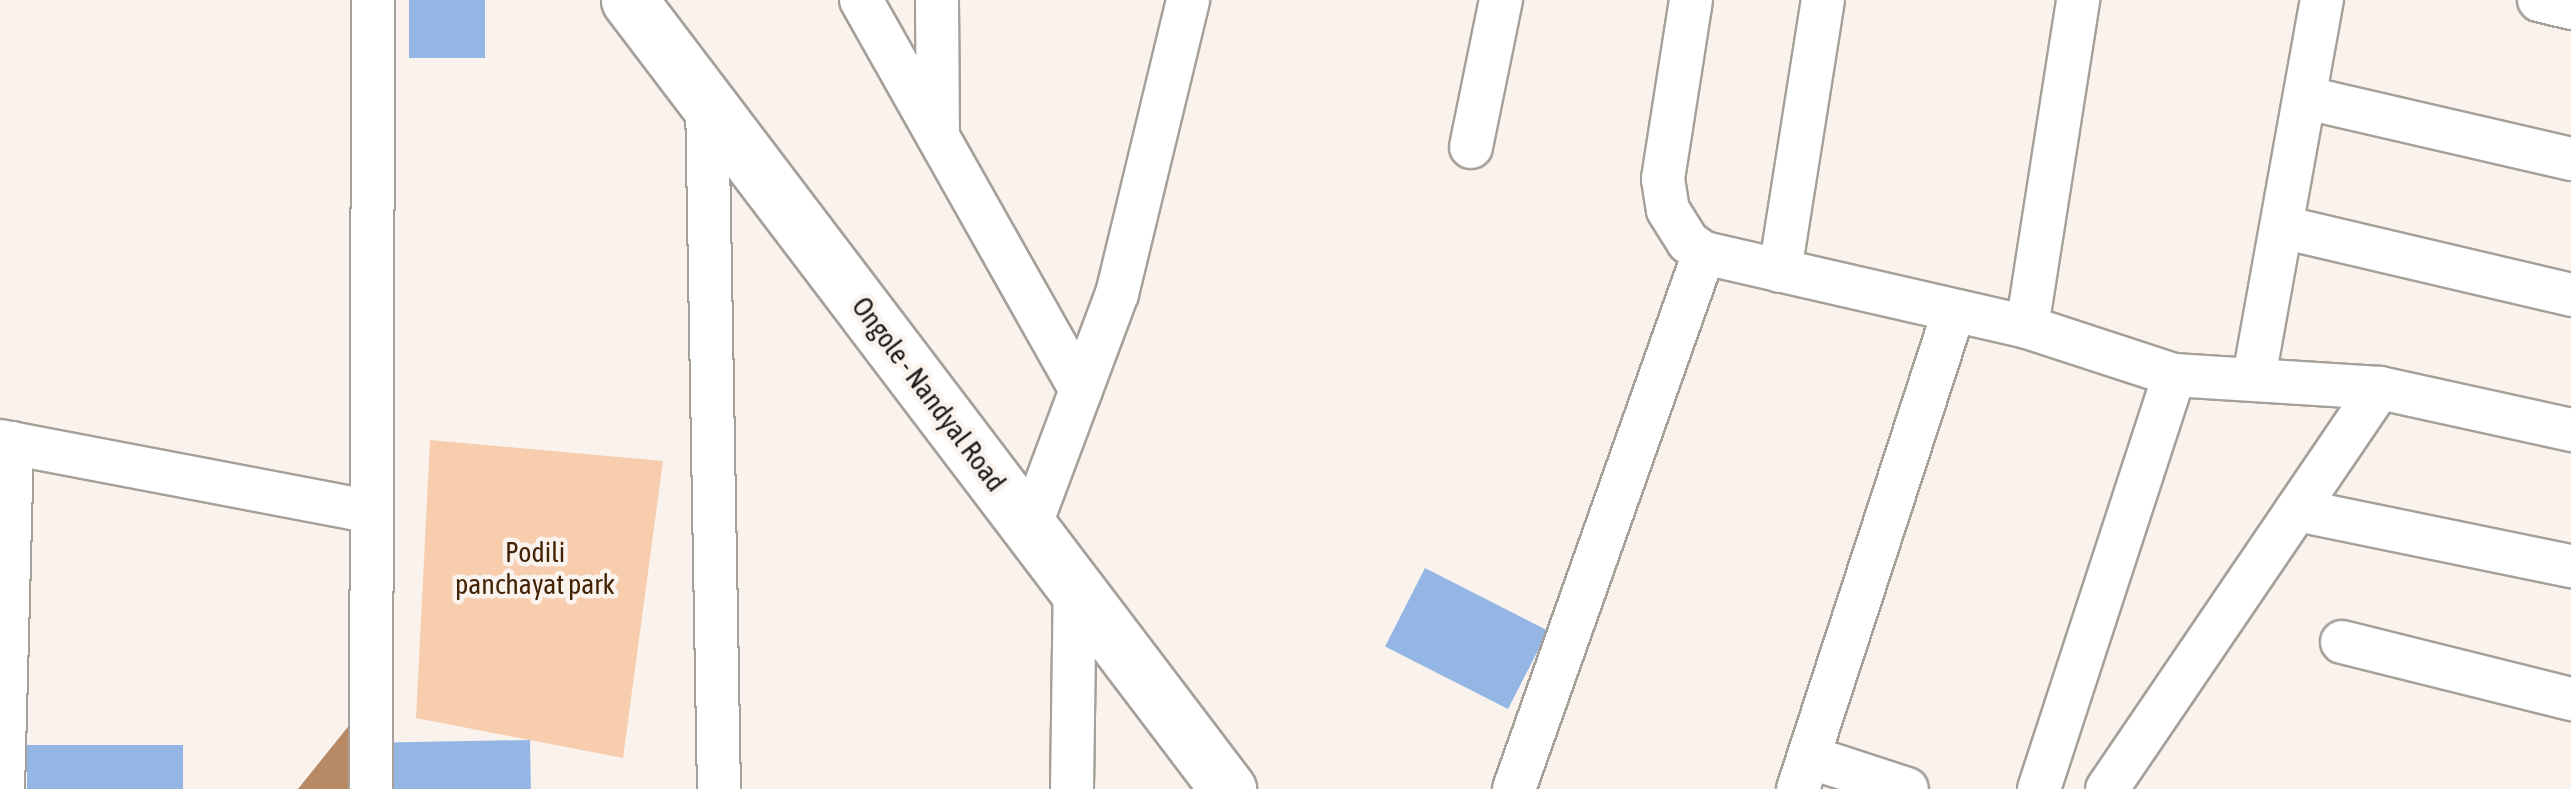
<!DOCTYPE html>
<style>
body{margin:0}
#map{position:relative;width:2571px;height:789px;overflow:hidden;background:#faf3ed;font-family:"Asap Condensed",sans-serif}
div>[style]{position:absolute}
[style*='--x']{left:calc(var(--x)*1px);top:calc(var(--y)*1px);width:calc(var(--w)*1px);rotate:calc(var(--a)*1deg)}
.green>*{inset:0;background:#f7cdae}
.water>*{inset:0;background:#b88965}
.building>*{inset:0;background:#94b6e4;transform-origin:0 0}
.roads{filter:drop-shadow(2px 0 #a6a09b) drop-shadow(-2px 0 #a6a09b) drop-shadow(0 2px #a6a09b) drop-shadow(0 -2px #a6a09b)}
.minor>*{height:42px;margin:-21px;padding:0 21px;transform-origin:21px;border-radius:21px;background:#fff}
.primary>*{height:55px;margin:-27.5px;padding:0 27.5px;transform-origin:27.5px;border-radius:27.5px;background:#fff}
span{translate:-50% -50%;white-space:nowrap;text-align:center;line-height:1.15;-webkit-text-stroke:9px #faf3ed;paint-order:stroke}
.street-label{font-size:28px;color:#1d1a18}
.park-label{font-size:28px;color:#432305}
</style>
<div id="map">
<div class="green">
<div style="clip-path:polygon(430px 440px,663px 461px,623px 758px,416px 718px)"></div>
</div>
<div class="water">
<div style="clip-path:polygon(355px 718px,356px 789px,298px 789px)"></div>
</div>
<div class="building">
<div style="left:409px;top:0;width:76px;height:58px"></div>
<div style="left:1425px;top:568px;width:138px;height:88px;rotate:27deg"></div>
<div style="left:530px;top:740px;width:49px;height:145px;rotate:89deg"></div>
<div style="left:183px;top:745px;width:44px;height:156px;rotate:90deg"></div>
</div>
<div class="roads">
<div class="minor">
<div style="--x:861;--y:0;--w:448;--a:60.6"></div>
<div style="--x:937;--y:0;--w:134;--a:89.6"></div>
<div style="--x:1691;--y:0;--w:181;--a:98.9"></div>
<div style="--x:1663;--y:179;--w:31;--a:81"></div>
<div style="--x:1668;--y:210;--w:38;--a:58"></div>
<div style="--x:1688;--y:242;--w:19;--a:35"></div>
<div style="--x:2539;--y:0;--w:33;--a:14"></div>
<div style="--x:707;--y:98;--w:691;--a:89.01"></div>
<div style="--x:2307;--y:98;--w:271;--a:13"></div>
<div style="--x:1471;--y:147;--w:150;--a:-78.5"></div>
<div style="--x:2282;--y:227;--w:297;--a:13.2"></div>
<div style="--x:1780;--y:271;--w:274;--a:-81"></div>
<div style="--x:2027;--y:327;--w:331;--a:-81.1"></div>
<div style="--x:2254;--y:377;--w:383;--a:-79.8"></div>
<div style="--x:0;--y:441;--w:375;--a:10.8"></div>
<div style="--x:2297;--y:510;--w:280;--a:11.6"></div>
<div style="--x:1029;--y:529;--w:251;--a:-69.5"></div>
<div style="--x:1117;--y:294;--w:302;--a:-76.4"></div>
<div style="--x:2342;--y:642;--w:236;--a:14"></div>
<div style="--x:1809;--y:757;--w:103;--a:18.1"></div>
<div style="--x:3;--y:789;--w:346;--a:-88.5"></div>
<div style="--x:371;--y:789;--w:789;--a:-89.85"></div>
<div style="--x:1072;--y:789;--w:204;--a:-89.2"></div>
<div style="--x:1514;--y:789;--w:569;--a:-70.48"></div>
<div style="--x:1704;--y:253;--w:331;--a:12.9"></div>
<div style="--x:2027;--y:327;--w:155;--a:18.1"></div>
<div style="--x:2174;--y:375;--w:206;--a:3.6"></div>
<div style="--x:2380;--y:388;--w:196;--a:12.4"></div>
<div style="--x:1798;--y:789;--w:503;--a:-71.93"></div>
<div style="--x:2039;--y:789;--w:435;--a:-71.9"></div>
<div style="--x:2107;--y:789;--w:485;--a:-55.8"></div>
</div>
<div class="primary">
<div style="--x:629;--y:0;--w:991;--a:52.79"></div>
</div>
</div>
<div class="street-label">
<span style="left:929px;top:394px;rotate:53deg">Ongole - Nandyal Road</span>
</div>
<div class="park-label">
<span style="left:535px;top:568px">Podili<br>panchayat park</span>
</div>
</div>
